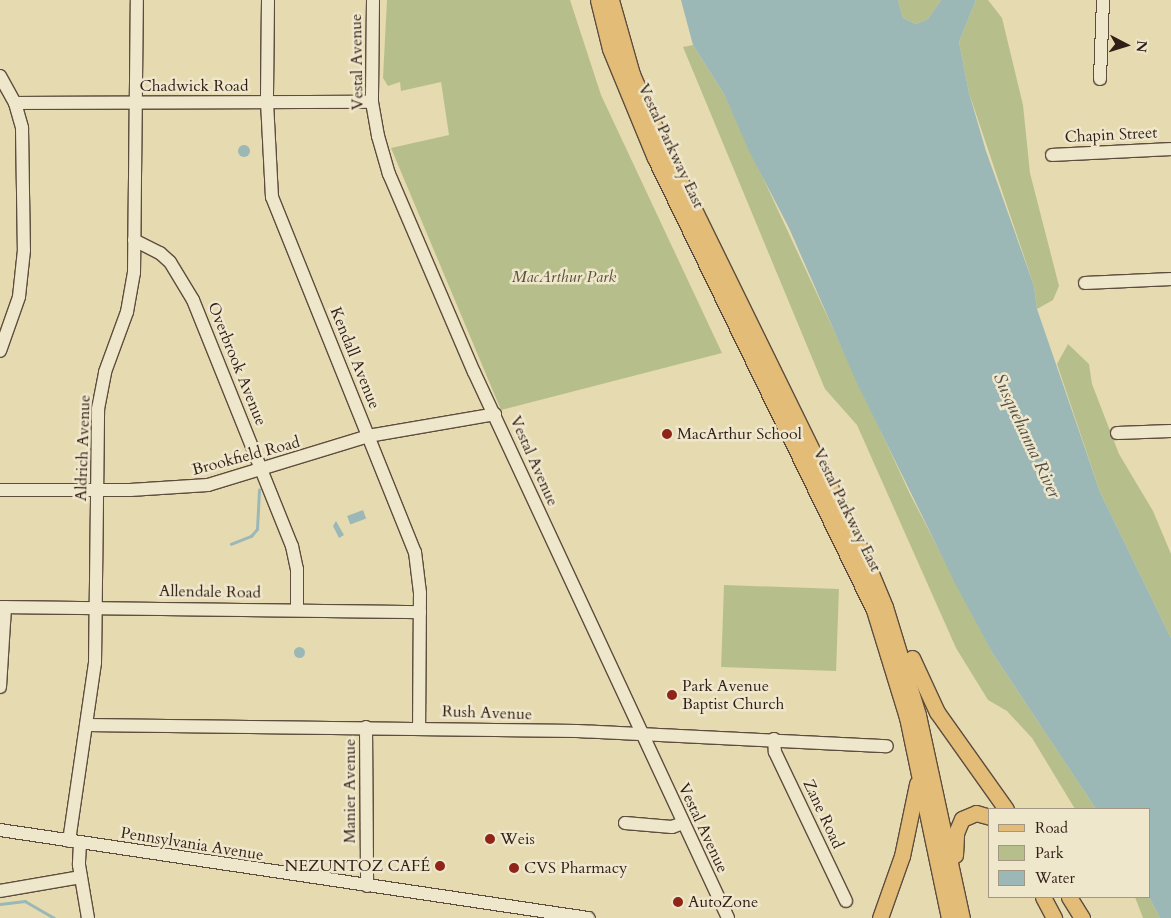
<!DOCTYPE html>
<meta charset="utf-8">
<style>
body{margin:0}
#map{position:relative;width:1171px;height:918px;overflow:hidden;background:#e6dab1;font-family:Cardo,serif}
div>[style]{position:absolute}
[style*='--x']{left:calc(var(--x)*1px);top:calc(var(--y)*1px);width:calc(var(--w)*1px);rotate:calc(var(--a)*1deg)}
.green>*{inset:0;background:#b6bf8b;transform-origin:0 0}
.water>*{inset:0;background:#9bb8b7;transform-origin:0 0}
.round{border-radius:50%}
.stream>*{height:2.5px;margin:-1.25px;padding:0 1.25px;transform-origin:1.25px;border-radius:1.25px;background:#9bb8b7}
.roads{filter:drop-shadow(1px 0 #5e4d3d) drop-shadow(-1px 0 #5e4d3d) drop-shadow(0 1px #5e4d3d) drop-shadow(0 -1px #5e4d3d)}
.minor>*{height:12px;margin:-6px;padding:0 6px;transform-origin:6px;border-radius:6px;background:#efe7cc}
.major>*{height:15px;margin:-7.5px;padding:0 7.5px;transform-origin:7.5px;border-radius:7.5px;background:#e3bd78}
.dots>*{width:14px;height:14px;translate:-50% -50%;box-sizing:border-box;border:2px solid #efe7cc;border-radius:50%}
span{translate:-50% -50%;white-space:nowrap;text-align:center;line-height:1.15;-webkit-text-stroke:5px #efe7cc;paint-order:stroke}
.street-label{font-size:16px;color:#311e16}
.park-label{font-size:16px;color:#594e39;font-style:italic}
.poi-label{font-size:16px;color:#311e16}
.left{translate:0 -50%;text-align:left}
.right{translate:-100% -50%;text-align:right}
.water-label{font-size:18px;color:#514c46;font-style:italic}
.legend{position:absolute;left:988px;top:808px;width:162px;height:90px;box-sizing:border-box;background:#efe7cc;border:1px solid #a39783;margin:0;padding:6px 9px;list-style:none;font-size:15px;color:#311e16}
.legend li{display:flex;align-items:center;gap:10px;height:25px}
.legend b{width:25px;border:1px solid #a39783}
.north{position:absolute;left:1101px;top:20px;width:50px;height:50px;-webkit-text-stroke:4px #efe7cc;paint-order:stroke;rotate:95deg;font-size:14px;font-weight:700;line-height:20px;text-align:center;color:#311e16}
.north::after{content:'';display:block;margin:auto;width:18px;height:22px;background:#311e16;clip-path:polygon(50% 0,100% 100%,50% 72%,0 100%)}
</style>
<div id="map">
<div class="green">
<div style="clip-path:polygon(387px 0,570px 0,601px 95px,722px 353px,501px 410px,391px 148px,449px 135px,441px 82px,401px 91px,400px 82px,388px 86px,383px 78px)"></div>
<div style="clip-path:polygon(898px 0,941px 0,928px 19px,916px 24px,903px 18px)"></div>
<div style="clip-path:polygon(976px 0,988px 0,1002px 18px,1023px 105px,1030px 173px,1059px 286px,1053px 300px,1037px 309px,1034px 286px,969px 93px,959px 42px)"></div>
<div style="clip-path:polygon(693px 45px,724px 94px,910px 494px,993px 654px,1096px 809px,1075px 809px,1032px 738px,1007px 711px,988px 700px,956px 648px,857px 425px,825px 389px,683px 47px)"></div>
<div style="clip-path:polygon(1068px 344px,1089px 364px,1092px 384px,1119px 454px,1153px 511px,1171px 554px,1171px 638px,1100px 492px,1057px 364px)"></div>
<div style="left:724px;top:585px;width:115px;height:82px;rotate:2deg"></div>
<div style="clip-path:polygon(1135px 897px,1149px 897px,1160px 918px,1143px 918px)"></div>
</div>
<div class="water">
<div style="clip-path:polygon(681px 0,898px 0,903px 18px,916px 24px,928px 19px,941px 0,976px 0,959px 42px,969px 93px,986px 151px,1034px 286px,1037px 309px,1100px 492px,1171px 638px,1171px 918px,1160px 918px,1149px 897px,1150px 809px,1096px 809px,993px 654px,956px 585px,857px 383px,789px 228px,749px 151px,724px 94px,693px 45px)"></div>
<div class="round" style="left:238px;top:145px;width:12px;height:12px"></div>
<div style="left:363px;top:510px;width:9px;height:17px;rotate:69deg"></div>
<div style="clip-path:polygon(336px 521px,344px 535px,339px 538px,333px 526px)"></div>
<div class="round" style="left:293.5px;top:646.5px;width:11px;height:11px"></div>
</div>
<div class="stream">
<div style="--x:231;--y:544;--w:22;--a:-22"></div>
<div style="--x:251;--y:536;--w:9;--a:-49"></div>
<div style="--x:257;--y:529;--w:39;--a:-87"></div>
<div style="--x:0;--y:904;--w:25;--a:-7"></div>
<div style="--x:25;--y:901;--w:34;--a:30"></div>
</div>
<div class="roads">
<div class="minor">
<div style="--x:268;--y:0;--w:102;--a:90.6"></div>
<div style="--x:267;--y:102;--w:95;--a:87"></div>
<div style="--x:272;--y:197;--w:383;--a:68.1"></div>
<div style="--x:415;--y:552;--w:41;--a:83"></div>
<div style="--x:420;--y:593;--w:134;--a:90.4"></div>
<div style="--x:373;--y:0;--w:102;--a:90.6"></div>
<div style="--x:372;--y:102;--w:35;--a:80"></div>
<div style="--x:378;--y:136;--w:40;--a:74"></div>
<div style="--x:389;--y:174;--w:215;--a:66.8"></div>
<div style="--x:474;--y:372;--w:602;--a:65.05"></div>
<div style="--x:0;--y:76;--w:31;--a:61"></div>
<div style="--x:15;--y:103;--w:26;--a:74"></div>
<div style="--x:22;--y:128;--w:122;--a:89.1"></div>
<div style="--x:24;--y:250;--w:47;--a:96.1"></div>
<div style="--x:19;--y:297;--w:57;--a:109.4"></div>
<div style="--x:1100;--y:79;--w:79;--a:-87.8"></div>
<div style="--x:15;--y:103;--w:357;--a:-0.2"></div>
<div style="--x:1052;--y:155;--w:119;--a:-2.9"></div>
<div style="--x:134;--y:240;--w:29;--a:27"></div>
<div style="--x:160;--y:253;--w:13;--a:42"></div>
<div style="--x:170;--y:262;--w:44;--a:58.8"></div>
<div style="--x:193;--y:300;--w:265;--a:68.1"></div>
<div style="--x:292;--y:546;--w:24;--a:78"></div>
<div style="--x:297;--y:569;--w:40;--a:90"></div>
<div style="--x:1085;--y:283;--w:86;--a:-2.7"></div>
<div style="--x:1117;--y:433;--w:54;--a:-2.1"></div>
<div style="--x:0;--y:490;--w:130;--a:0"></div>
<div style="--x:130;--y:490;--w:78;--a:-3.7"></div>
<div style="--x:208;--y:485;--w:167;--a:-17"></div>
<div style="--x:368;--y:436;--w:129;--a:-9.8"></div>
<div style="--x:0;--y:607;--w:420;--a:0.7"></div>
<div style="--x:0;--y:687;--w:80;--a:-86.4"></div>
<div style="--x:86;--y:725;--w:491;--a:0.7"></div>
<div style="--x:577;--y:731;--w:310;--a:2.8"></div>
<div style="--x:366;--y:727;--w:159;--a:89.6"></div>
<div style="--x:774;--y:739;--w:13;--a:86"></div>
<div style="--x:775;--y:752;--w:165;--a:64.5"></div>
<div style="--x:625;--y:823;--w:47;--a:4.9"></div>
<div style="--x:672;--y:827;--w:12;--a:-20"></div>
<div style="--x:0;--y:830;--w:595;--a:8.51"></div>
<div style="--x:69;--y:841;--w:180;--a:-81.7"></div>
<div style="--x:95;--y:663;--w:254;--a:-89.3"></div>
<div style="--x:98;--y:409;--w:38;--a:-79"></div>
<div style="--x:105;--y:372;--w:64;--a:-69.9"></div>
<div style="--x:127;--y:312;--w:40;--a:-80"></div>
<div style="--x:134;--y:273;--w:273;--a:-89.4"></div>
<div style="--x:80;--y:843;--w:22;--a:93"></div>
<div style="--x:79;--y:865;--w:54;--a:80.4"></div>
<div style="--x:0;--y:891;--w:82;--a:-9.8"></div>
</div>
<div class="major">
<div style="--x:598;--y:0;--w:50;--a:76.2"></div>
<div style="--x:610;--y:49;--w:118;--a:67.6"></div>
<div style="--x:655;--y:158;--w:502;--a:64.15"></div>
<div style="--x:874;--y:610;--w:112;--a:72.9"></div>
<div style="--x:907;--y:717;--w:205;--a:78.2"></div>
<div style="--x:611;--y:0;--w:77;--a:74.2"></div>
<div style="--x:632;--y:74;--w:78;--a:66.7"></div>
<div style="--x:663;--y:146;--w:460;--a:63.9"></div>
<div style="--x:865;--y:559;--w:52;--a:67.4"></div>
<div style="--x:885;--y:607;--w:113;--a:73"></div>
<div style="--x:918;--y:715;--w:208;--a:77.8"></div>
<div style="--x:912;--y:658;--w:60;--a:65.2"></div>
<div style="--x:937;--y:712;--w:119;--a:54.6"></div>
<div style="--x:955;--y:855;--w:22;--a:-87"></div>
<div style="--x:956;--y:833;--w:15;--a:-67"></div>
<div style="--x:962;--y:819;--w:15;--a:-23"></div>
<div style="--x:976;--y:813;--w:15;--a:16"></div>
<div style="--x:1043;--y:897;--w:24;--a:62"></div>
<div style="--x:1069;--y:897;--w:25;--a:58"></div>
<div style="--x:880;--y:918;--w:66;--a:-70.5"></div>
<div style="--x:902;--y:856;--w:74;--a:-78.2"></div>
</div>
</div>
<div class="dots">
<div style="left:667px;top:434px;background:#8f2418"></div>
<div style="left:672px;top:695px;background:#8f2418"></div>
<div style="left:490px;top:839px;background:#8f2418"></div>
<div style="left:440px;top:866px;background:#8f2418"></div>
<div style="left:514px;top:868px;background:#8f2418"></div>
<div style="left:678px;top:902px;background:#8f2418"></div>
</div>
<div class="street-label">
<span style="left:357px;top:62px;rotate:-91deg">Vestal Avenue</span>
<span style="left:194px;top:86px">Chadwick Road</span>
<span style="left:1111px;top:135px;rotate:-3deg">Chapin Street</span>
<span style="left:671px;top:146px;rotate:65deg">Vestal Parkway East</span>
<span style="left:355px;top:358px;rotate:68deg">Kendall Avenue</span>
<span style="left:237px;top:364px;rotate:68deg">Overbrook Avenue</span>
<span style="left:83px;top:448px;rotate:-88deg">Aldrich Avenue</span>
<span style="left:246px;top:456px;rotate:-15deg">Brookfield Road</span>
<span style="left:534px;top:461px;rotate:66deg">Vestal Avenue</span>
<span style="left:847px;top:510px;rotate:64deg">Vestal Parkway East</span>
<span style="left:210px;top:592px;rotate:1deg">Allendale Road</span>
<span style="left:487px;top:713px;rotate:2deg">Rush Avenue</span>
<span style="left:350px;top:791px;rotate:-90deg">Manier Avenue</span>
<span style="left:823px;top:814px;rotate:65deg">Zane Road</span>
<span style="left:703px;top:828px;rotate:65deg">Vestal Avenue</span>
<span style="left:192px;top:844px;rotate:9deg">Pennsylvania Avenue</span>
</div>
<div class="park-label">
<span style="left:564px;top:277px">MacArthur Park</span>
</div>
<div class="poi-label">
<span class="left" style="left:677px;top:434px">MacArthur School</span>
<span class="left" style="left:682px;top:695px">Park Avenue<br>Baptist Church</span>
<span class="left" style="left:500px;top:839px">Weis</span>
<span class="right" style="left:430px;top:866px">NEZUNTOZ CAFÉ</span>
<span class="left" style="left:524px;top:868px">CVS Pharmacy</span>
<span class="left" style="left:688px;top:902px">AutoZone</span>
</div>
<div class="water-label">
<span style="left:1026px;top:436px;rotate:65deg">Susquehanna River</span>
</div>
<ul class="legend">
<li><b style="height:6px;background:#e3bd78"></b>Road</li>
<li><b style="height:14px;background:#b6bf8b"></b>Park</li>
<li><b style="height:14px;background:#9bb8b7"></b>Water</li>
</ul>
<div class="north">N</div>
</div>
